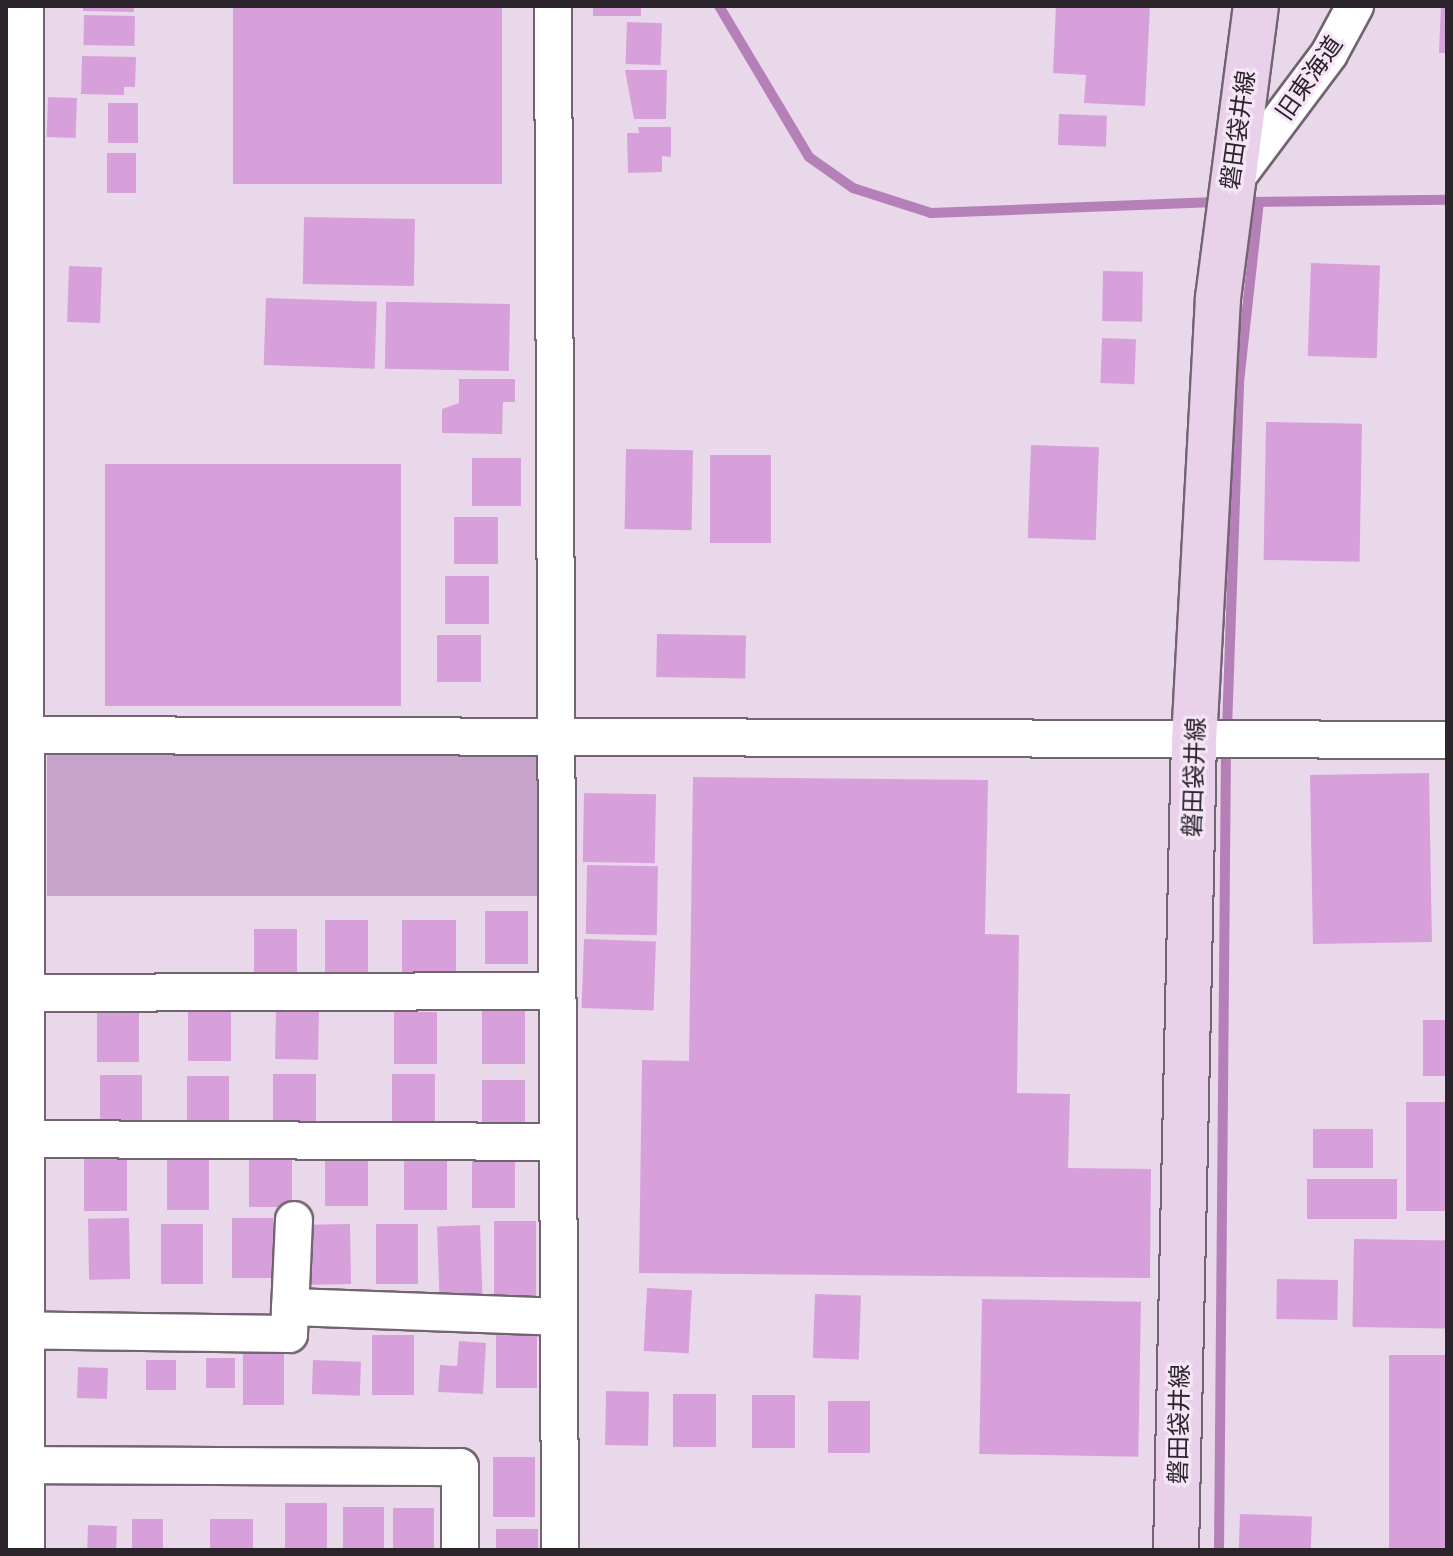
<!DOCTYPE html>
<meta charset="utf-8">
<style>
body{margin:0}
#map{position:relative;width:1453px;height:1556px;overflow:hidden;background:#e8d8e9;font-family:Cabin,"Noto Sans JP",sans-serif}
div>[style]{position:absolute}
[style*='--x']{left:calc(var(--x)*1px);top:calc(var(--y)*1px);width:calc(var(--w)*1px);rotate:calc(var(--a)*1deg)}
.green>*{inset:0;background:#c7a2c9;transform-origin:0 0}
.stream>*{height:10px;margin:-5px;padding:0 5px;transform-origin:5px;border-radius:5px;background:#b580b8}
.building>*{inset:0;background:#d8a0db;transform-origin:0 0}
.roads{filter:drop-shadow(2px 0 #726473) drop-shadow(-2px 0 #726473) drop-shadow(0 2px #726473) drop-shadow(0 -2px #726473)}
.minor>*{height:36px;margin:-18px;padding:0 18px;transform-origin:18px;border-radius:18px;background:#fff}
.secondary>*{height:44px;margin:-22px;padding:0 22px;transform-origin:22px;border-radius:22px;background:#e8d1e9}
span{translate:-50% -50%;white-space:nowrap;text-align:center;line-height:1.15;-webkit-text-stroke:6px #f6e5f6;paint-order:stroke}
.street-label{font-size:24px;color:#2b252b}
.frame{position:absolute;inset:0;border:8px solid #2b252b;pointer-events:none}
</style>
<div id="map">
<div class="green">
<div style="left:556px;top:753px;width:143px;height:509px;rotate:90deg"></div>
</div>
<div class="stream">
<div style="--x:719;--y:6;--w:176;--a:59.2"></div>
<div style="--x:809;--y:157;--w:54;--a:35.2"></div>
<div style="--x:853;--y:188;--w:82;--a:17.8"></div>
<div style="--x:931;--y:213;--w:291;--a:-2.2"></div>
<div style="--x:1242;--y:202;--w:205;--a:-0.6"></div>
<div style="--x:1227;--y:729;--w:347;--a:-88"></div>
<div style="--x:1239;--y:382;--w:181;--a:-83.7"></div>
<div style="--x:1219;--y:1550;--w:800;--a:-89.5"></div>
</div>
<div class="building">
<div style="clip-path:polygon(83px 6px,134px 6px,134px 12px,83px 11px)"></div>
<div style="left:233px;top:6px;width:269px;height:178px"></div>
<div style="left:593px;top:6px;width:48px;height:10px"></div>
<div style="clip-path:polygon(1056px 6px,1150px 6px,1145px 106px,1084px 103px,1086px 75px,1053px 73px)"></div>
<div style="clip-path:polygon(1441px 6px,1447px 6px,1447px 53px,1439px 53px)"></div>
<div style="left:84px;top:15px;width:51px;height:30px;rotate:1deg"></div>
<div style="left:627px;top:22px;width:35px;height:42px;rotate:2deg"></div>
<div style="clip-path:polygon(82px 56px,136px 57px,135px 87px,124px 87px,124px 95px,81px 94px)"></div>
<div style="clip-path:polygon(625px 70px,667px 70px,666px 119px,634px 119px)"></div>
<div style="left:48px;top:97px;width:29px;height:40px;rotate:2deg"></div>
<div style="left:108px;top:103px;width:30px;height:40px"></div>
<div style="left:1059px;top:114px;width:48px;height:31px;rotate:2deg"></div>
<div style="clip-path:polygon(638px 127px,671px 127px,671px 157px,662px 156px,662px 172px,628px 173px,627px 133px,639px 133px)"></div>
<div style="left:107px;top:153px;width:29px;height:40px"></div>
<div style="left:304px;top:217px;width:111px;height:67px;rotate:1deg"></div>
<div style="left:1311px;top:263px;width:69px;height:93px;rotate:2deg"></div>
<div style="left:69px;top:266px;width:33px;height:56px;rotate:2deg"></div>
<div style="left:1103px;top:271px;width:40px;height:50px;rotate:1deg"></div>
<div style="left:266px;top:298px;width:111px;height:67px;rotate:2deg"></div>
<div style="left:510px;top:304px;width:67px;height:124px;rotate:91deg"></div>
<div style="left:1102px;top:338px;width:34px;height:45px;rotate:2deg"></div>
<div style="clip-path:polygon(459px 379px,515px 379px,515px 402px,503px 402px,502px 434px,442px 433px,442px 409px,459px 403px)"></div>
<div style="left:1266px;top:422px;width:96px;height:138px;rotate:1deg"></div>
<div style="left:1031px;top:445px;width:68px;height:93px;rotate:2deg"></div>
<div style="left:626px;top:449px;width:67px;height:80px;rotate:1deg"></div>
<div style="left:710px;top:455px;width:61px;height:88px"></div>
<div style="left:472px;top:458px;width:49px;height:48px"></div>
<div style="left:401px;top:464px;width:242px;height:296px;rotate:90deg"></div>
<div style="left:454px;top:517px;width:44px;height:47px"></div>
<div style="left:445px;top:576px;width:44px;height:48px"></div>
<div style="left:657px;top:634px;width:89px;height:43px;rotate:1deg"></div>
<div style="left:437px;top:635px;width:44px;height:47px"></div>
<div style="left:1429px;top:773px;width:169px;height:119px;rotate:89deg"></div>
<div style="clip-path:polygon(693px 777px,988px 780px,985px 934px,1019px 935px,1017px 1093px,1070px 1094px,1068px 1168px,1151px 1169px,1150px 1278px,639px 1273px,642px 1060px,689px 1061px)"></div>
<div style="left:584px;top:793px;width:72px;height:69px;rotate:1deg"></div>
<div style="left:587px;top:865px;width:71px;height:69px;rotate:1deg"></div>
<div style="left:485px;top:911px;width:43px;height:53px"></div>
<div style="left:368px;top:920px;width:53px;height:43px;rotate:90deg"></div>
<div style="left:402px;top:920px;width:54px;height:52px"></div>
<div style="left:254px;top:929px;width:43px;height:53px"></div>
<div style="left:584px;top:939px;width:72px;height:69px;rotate:2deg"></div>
<div style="left:276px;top:1006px;width:43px;height:53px;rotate:1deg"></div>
<div style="left:231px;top:1008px;width:53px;height:43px;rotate:90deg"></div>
<div style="left:97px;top:1009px;width:42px;height:53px"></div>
<div style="left:482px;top:1011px;width:43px;height:53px"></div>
<div style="left:394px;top:1012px;width:43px;height:52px"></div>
<div style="left:1423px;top:1020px;width:24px;height:56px"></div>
<div style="left:273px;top:1074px;width:43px;height:53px"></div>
<div style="left:392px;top:1074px;width:43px;height:53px"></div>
<div style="left:100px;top:1075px;width:42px;height:52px"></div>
<div style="left:187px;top:1076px;width:42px;height:53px"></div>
<div style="left:482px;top:1080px;width:43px;height:52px"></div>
<div style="left:1447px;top:1102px;width:109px;height:41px;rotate:90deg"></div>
<div style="left:1313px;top:1129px;width:60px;height:39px"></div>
<div style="left:325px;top:1153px;width:43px;height:53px"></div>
<div style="left:249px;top:1154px;width:43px;height:53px"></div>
<div style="left:472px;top:1155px;width:43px;height:53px"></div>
<div style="left:167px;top:1157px;width:42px;height:53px"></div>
<div style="left:404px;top:1158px;width:43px;height:52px"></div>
<div style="left:84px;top:1159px;width:43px;height:52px"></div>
<div style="left:1307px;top:1179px;width:90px;height:40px"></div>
<div style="left:129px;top:1218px;width:61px;height:41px;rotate:89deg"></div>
<div style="left:232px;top:1218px;width:41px;height:60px"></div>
<div style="left:494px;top:1221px;width:42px;height:75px"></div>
<div style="left:161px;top:1224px;width:42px;height:60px"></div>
<div style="left:350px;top:1224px;width:60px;height:41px;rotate:89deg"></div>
<div style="left:376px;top:1224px;width:42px;height:60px"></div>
<div style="left:480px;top:1225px;width:70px;height:43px;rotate:88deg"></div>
<div style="left:1354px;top:1239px;width:93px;height:88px;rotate:1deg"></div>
<div style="left:1277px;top:1279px;width:61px;height:40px;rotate:1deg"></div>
<div style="left:647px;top:1288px;width:45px;height:63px;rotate:3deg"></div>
<div style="left:815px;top:1294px;width:46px;height:64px;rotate:2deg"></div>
<div style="left:982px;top:1299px;width:159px;height:155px;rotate:1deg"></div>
<div style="left:496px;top:1328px;width:41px;height:60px"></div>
<div style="left:414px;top:1335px;width:60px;height:42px;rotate:90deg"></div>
<div style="clip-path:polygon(459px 1341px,486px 1343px,483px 1394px,438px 1392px,440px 1365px,457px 1366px)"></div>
<div style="left:243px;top:1345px;width:41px;height:60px"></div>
<div style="left:1389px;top:1355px;width:58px;height:195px"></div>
<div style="left:206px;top:1358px;width:29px;height:30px"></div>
<div style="left:146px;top:1360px;width:30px;height:30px"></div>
<div style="left:313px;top:1360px;width:48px;height:34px;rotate:2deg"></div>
<div style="left:78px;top:1367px;width:30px;height:31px;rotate:2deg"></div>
<div style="left:606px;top:1391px;width:43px;height:54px;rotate:1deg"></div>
<div style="left:716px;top:1394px;width:53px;height:43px;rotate:90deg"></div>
<div style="left:752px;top:1395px;width:43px;height:53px"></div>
<div style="left:828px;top:1401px;width:42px;height:52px"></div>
<div style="left:493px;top:1457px;width:42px;height:60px"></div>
<div style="left:285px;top:1503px;width:42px;height:47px"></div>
<div style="left:343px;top:1507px;width:41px;height:43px"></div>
<div style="left:434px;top:1508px;width:42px;height:41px;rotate:90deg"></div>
<div style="left:1240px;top:1514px;width:72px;height:36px;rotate:2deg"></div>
<div style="left:132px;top:1519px;width:31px;height:31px"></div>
<div style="left:210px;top:1519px;width:43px;height:31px"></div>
<div style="left:88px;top:1525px;width:29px;height:25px;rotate:2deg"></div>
<div style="left:496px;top:1529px;width:42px;height:21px"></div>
</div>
<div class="roads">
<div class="minor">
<div style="--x:25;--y:6;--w:1544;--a:89.96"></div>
<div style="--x:553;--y:6;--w:1544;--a:89.74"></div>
<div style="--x:1231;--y:185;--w:164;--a:-53.2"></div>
<div style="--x:1329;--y:54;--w:55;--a:-61.6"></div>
<div style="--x:29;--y:735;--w:1418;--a:0.2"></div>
<div style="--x:28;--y:993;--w:529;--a:-0.22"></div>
<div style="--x:28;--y:1139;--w:530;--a:0.32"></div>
<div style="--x:290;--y:1307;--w:269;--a:2.1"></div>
<div style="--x:6;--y:1330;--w:283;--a:0.8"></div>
<div style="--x:289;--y:1334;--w:114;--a:-87.5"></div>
<div style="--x:26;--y:1465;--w:434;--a:0.3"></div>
<div style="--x:460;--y:1467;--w:83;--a:90"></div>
</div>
<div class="secondary">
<div style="--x:1176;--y:1550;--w:809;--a:-88.73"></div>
<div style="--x:1194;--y:741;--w:444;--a:-86.9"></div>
<div style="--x:1218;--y:298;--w:294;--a:-82.6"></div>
</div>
</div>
<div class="street-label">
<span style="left:1309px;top:78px;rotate:-55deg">旧東海道</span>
<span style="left:1238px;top:130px;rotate:-82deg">磐田袋井線</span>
<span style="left:1194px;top:777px;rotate:-88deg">磐田袋井線</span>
<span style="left:1179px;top:1424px;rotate:-89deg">磐田袋井線</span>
</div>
<div class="frame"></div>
</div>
